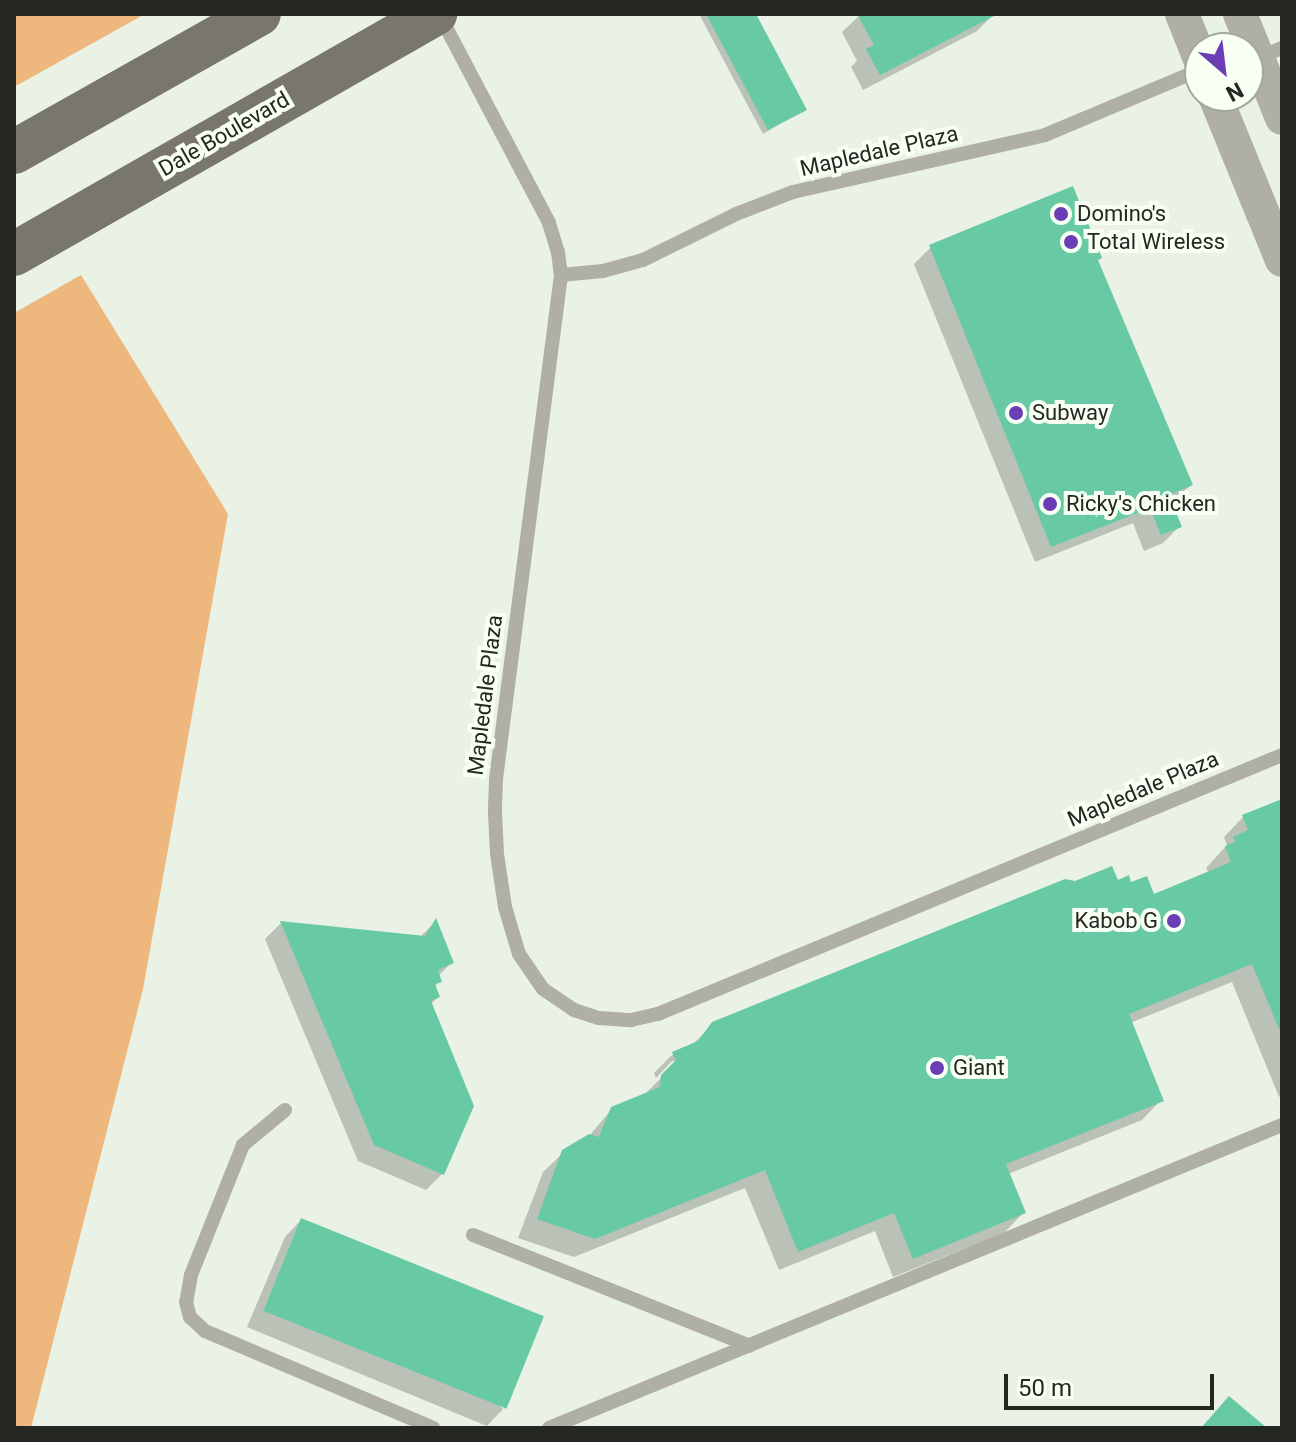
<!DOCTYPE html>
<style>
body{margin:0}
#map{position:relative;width:1296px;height:1442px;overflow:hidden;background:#e9f2e4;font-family:Roboto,sans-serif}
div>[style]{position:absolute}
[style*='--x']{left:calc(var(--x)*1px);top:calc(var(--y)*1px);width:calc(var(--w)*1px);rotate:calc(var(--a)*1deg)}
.green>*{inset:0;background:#edb77d}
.shadow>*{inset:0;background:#0003}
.building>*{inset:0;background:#68caa4;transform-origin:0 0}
.service>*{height:14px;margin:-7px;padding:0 7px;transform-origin:7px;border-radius:7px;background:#afaea7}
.tertiary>*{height:34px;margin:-17px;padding:0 17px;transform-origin:17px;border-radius:17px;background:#afaea7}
.primary>*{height:44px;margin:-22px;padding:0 22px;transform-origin:22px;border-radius:22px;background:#79776b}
.dots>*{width:22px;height:22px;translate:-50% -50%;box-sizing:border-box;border:4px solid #f8fff3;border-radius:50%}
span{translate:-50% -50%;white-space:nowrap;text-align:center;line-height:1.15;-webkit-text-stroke:8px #f8fff3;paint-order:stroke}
.street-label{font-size:22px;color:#242722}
.poi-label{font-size:22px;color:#242722}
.left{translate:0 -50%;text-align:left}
.right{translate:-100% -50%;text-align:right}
.frame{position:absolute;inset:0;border:16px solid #242722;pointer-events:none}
.north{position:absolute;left:1184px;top:32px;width:80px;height:80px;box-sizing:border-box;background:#f8fff3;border:2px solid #a3a99f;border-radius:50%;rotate:152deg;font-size:22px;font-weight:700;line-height:32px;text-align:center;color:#242722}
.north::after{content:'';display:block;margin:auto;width:28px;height:36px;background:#6c3eb6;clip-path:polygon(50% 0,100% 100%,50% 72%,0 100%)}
.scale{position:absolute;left:1004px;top:1374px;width:210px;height:36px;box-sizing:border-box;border:4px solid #242722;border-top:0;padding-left:10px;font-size:24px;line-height:28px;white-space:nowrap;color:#242722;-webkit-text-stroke:6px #f8fff3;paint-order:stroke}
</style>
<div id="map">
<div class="green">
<div style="clip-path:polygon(14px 14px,145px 14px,14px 87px)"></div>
<div style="clip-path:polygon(81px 275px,228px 514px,143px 989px,31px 1428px,14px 1428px,14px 313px)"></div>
</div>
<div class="shadow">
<div style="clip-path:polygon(699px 14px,754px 14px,805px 109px,763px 134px)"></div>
<div style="clip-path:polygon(994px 14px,977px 31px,863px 90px,851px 67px,857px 61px,842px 32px,861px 14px)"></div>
<div style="clip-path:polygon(931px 247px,1096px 261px,1191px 485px,1170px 503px,1179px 527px,1163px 543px,1144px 551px,1133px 523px,1035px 562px,914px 264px)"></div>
<div style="clip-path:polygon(1282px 801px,1282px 1095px,1279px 1097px,1232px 982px,1130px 1023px,1161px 1100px,1142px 1120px,1008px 1174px,1023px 1213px,1004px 1233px,893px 1277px,875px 1231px,779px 1270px,745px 1188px,574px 1257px,518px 1238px,543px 1172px,564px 1152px,589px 1136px,612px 1109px,644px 1095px,678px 1061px,672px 1061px,656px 1078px,654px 1073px,673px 1054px,691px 1046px,713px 1024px,1117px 883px,1130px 884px,1153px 896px,1209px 873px,1206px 868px,1227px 845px,1224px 837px,1243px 817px)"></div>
<div style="clip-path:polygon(435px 922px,451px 963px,438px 976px,440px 981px,434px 987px,438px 997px,431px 1004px,443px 1173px,426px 1190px,358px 1161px,265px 939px,281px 923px,420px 937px)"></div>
<div style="clip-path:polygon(301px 1220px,503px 1409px,487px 1426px,247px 1327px,285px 1237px)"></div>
</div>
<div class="building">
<div style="clip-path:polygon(706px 14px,756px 14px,807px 110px,768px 130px)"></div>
<div style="clip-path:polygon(857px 14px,998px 14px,880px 75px,866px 49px,874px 45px)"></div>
<div style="clip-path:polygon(1073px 186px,1102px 258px,1098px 260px,1193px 485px,1169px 495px,1182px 527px,1161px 535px,1150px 508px,1051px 547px,929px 245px)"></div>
<div style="clip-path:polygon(1282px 799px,1282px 1036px,1252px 964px,1129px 1014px,1164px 1101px,1006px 1164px,1026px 1213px,913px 1259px,894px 1213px,798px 1252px,765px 1170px,595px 1239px,537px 1219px,562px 1150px,589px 1134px,599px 1137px,611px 1107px,660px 1087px,661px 1075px,676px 1060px,672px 1052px,698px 1041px,712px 1022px,1065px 879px,1075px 881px,1112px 866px,1118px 880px,1129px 875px,1131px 882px,1147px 876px,1154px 894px,1231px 862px,1225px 846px,1235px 842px,1233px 837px,1248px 830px,1242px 815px)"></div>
<div style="clip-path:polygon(436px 918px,454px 963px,438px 970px,442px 982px,435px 984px,440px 997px,431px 1001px,474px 1106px,444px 1175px,374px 1145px,280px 921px,425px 936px)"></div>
<div style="left:301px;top:1218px;width:262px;height:100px;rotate:22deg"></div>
<div style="clip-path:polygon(1229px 1396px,1267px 1428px,1201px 1428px)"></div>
</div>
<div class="service">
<div style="--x:439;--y:14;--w:236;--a:62.2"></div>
<div style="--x:549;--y:223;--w:30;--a:73"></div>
<div style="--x:558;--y:252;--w:23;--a:83"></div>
<div style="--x:561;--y:275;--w:508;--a:97.35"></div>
<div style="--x:496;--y:779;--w:33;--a:92"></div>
<div style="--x:495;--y:812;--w:42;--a:87.3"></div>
<div style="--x:497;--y:854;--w:54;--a:81.4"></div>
<div style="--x:505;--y:907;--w:49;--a:73.4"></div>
<div style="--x:519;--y:954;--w:42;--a:55.6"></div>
<div style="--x:543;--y:989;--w:37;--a:34"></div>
<div style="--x:574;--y:1010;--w:26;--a:18"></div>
<div style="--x:599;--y:1018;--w:32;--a:4"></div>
<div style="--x:631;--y:1020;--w:28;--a:-13"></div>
<div style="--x:658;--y:1014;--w:676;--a:-22.54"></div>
<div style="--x:1258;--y:58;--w:26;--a:-23"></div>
<div style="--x:561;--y:275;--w:42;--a:-5.4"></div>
<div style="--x:603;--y:271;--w:41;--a:-15.4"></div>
<div style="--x:643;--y:260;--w:104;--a:-26.3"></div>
<div style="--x:736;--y:214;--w:61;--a:-21.1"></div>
<div style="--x:793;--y:192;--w:258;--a:-12.7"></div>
<div style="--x:1045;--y:135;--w:168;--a:-22.8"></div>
<div style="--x:285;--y:1110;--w:55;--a:140.2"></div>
<div style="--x:243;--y:1145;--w:140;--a:111.8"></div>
<div style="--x:191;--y:1275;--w:27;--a:100"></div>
<div style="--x:186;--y:1302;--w:16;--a:75"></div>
<div style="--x:190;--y:1317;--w:21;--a:43"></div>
<div style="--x:205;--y:1331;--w:248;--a:23"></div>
<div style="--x:473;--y:1235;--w:298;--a:21.8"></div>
<div style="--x:549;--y:1428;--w:793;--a:-22.46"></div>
</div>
<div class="tertiary">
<div style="--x:1182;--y:14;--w:48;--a:68.2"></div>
<div style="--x:1240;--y:14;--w:112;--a:68"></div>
<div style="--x:1215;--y:96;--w:177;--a:67.8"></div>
</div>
<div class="primary">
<div style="--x:14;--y:152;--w:281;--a:-29.4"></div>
<div style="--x:14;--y:254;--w:485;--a:-29.7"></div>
</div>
<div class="dots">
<div style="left:1061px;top:214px;background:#6c3eb6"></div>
<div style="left:1071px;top:242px;background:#6c3eb6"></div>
<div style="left:1016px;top:413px;background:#6c3eb6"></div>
<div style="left:1050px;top:504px;background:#6c3eb6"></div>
<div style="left:1174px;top:921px;background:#6c3eb6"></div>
<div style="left:937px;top:1068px;background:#6c3eb6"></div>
</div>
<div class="street-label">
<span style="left:224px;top:134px;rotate:-30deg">Dale Boulevard</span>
<span style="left:879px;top:151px;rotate:-13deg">Mapledale Plaza</span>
<span style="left:485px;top:695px;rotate:-83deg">Mapledale Plaza</span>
<span style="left:1143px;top:789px;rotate:-23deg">Mapledale Plaza</span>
</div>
<div class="poi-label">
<span class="left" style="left:1077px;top:214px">Domino's</span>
<span class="left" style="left:1087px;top:242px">Total Wireless</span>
<span class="left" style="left:1032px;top:413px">Subway</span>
<span class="left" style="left:1066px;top:504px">Ricky's Chicken</span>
<span class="right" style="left:1158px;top:921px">Kabob G</span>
<span class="left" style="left:953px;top:1068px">Giant</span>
</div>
<div class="frame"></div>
<div class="north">N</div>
<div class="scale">50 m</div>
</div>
